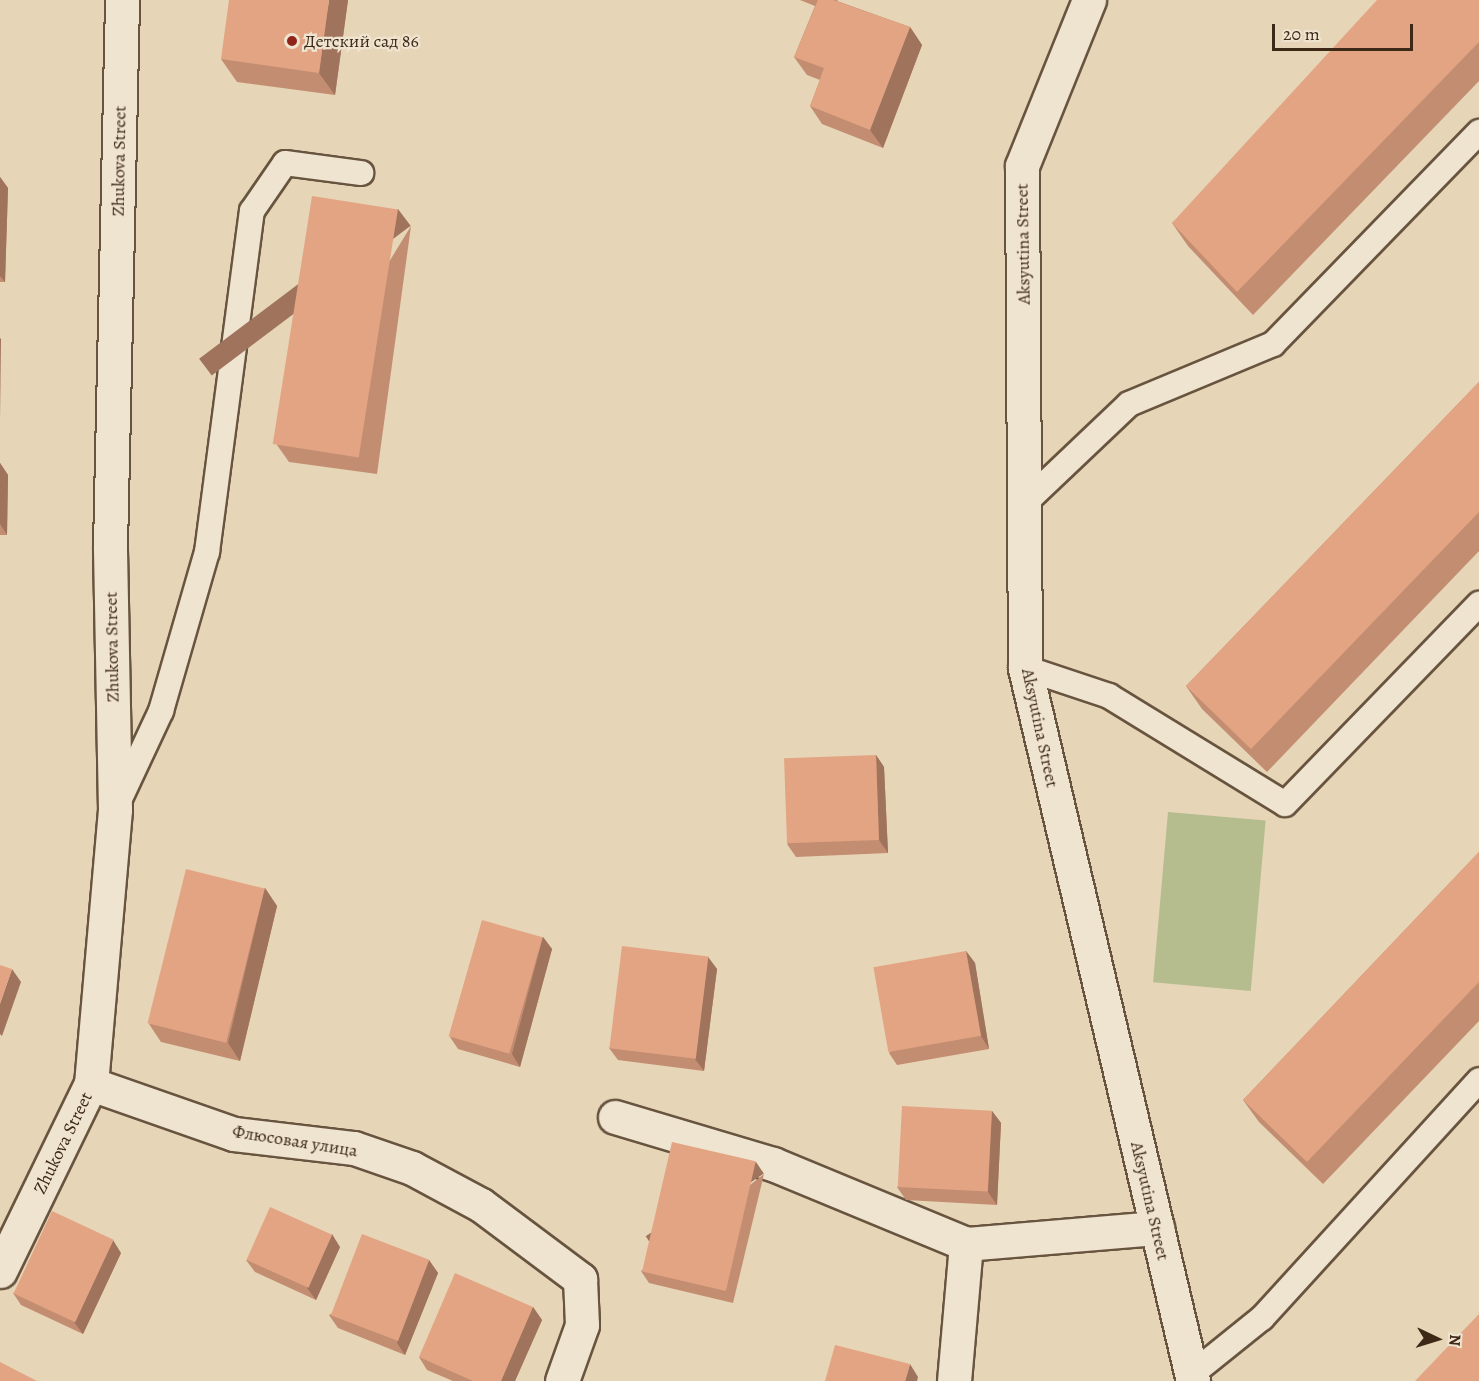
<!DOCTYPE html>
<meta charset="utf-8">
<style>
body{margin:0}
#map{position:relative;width:1479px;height:1381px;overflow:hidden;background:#e6d5b7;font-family:Alegreya,serif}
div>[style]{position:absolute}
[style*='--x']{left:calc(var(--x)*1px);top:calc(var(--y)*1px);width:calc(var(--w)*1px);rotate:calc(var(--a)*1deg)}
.green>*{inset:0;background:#b5bd8e;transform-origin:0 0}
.roads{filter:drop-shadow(2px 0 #68543f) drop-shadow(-2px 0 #68543f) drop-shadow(0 2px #68543f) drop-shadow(0 -2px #68543f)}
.lane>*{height:24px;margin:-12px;padding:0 12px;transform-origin:12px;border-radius:12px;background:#efe4d0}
.street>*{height:33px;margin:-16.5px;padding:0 16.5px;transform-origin:16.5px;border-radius:16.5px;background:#efe4d0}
.wall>*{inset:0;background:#c38d71}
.shaded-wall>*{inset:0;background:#9f735c;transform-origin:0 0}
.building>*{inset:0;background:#e3a483;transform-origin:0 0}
.dots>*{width:16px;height:16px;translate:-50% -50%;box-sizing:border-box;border:3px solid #efe4d0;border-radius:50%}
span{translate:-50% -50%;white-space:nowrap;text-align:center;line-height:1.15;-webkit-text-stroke:4.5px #efe4d0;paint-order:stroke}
.poi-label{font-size:18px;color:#3e2917}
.left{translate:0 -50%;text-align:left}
.street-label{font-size:18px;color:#3e2917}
.north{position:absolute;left:1407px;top:1309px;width:60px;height:60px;-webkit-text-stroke:4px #efe4d0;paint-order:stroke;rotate:94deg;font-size:16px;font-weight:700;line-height:24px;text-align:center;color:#3e2917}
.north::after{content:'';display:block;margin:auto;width:21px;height:27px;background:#3e2917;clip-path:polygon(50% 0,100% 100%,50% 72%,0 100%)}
.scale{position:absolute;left:1272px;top:24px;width:141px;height:27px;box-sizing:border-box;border:3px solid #3e2917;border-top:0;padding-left:8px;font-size:18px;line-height:21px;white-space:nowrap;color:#3e2917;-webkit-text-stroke:4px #efe4d0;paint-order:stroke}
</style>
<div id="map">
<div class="green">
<div style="left:1168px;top:812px;width:98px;height:171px;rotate:5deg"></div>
</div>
<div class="roads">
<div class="lane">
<div style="--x:1028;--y:500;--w:139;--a:-43.5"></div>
<div style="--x:1129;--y:404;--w:156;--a:-22.6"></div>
<div style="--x:1273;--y:344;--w:296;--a:-45.8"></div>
<div style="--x:1025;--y:668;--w:89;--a:18.4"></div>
<div style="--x:1109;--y:696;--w:206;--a:31.5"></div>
<div style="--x:1285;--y:804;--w:279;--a:-45.9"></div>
<div style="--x:117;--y:805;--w:104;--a:-64.9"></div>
<div style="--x:161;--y:711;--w:166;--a:-73.9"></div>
<div style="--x:207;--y:552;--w:344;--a:-82.5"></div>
<div style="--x:252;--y:211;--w:58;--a:-55.5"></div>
<div style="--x:285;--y:163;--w:77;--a:7.5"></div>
<div style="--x:1191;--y:1375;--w:91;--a:-38.8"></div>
<div style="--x:1262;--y:1318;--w:322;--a:-47.6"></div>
</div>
<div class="street">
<div style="--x:1089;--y:0;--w:179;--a:112"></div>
<div style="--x:1022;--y:166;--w:502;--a:89.66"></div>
<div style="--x:1025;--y:668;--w:733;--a:76.74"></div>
<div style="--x:91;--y:1084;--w:151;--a:19.3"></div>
<div style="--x:234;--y:1134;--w:121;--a:6.7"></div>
<div style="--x:354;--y:1148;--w:61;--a:19"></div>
<div style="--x:412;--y:1168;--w:78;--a:28.2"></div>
<div style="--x:481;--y:1205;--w:124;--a:36.8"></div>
<div style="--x:580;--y:1279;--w:46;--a:87.5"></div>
<div style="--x:582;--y:1325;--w:59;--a:109.7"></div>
<div style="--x:615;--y:1117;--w:165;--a:16.6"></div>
<div style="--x:773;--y:1164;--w:209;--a:22.5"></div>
<div style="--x:966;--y:1244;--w:192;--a:-4.8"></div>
<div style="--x:0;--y:1271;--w:208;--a:-64.1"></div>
<div style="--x:91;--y:1084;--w:275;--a:-85"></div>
<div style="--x:115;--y:810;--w:263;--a:-91.1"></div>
<div style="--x:110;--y:547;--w:547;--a:-88.74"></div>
<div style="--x:954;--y:1381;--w:138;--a:-85"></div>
</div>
</div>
<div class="wall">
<div style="clip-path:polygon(348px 0,335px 95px,237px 82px,221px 59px)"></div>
<div style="clip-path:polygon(800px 0,838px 0,837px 1px,910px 27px,922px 45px,883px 148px,822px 124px,810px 106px,820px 80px,807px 75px,794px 57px,815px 6px)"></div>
<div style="clip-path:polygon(1479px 0,1479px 81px,1253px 315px,1188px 246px,1172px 223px)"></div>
<div style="clip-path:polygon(0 177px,8px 188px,5px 282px,0 282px)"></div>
<div style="clip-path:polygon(411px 226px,377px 474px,289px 462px,277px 445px)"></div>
<div style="clip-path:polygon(1479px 382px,1479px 551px,1267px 772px,1202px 709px,1186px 686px)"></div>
<div style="clip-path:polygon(0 463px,8px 475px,7px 535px,0 535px)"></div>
<div style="clip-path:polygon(876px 755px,884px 767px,888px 853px,796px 857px,787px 844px)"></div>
<div style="clip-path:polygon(1479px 852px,1479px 1021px,1323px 1184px,1259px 1122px,1243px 1100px)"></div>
<div style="clip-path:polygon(265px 888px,277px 906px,240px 1061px,161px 1042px,149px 1024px)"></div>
<div style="clip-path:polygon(543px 937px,552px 949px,520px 1067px,458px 1049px,450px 1037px)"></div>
<div style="clip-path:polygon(966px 951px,975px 963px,989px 1049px,897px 1065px,889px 1053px)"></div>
<div style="clip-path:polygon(708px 957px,717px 969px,704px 1071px,618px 1060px,609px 1048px)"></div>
<div style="clip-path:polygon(992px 1111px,1001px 1123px,997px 1205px,906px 1200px,897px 1187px)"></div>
<div style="clip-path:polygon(764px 1174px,733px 1303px,649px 1283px,641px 1271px)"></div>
<div style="clip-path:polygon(340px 1247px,316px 1300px,255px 1272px,246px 1260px)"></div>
<div style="clip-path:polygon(121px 1253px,83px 1334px,21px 1305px,13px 1293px)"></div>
<div style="clip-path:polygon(429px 1260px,438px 1273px,405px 1355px,338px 1328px,329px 1315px)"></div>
<div style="clip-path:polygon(533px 1307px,542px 1320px,515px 1381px,453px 1381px,427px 1370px,419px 1357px)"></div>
</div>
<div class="shaded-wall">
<div style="clip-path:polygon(329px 0,348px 0,335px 95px,319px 73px)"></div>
<div style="clip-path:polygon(910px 27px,922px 45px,883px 148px,870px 130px)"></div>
<div style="clip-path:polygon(0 177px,8px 188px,5px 282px,0 276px)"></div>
<div style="left:398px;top:209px;width:21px;height:249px;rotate:53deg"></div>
<div style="clip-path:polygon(0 338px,1px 339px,0 420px)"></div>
<div style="clip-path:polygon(0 463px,8px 475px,7px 535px,0 524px)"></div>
<div style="clip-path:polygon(876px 755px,884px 767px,888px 853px,879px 840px)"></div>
<div style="clip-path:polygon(265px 888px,277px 906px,240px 1061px,228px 1043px)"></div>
<div style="clip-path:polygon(543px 937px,552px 949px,520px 1067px,512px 1054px)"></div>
<div style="clip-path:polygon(966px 951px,975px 963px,989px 1049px,981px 1036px)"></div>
<div style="clip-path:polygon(708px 957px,717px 969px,704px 1071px,695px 1059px)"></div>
<div style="clip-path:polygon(12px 969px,21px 982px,2px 1036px,0 1034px,0 1004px)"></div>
<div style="clip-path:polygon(992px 1111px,1001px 1123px,997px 1205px,988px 1192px)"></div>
<div style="left:756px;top:1162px;width:14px;height:133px;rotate:56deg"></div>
<div style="clip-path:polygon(332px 1234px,340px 1247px,316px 1300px,307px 1288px)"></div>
<div style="clip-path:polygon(113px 1240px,121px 1253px,83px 1334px,74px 1322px)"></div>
<div style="clip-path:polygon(429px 1260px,438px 1273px,405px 1355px,397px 1343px)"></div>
<div style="clip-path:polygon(533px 1307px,542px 1320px,515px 1381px,501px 1381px)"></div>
<div style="clip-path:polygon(910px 1364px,918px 1377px,917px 1381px,905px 1381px)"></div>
</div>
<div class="building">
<div style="clip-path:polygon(229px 0,329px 0,319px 73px,221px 59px)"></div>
<div style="clip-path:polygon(818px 0,833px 0,910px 27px,870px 130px,810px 106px,824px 68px,794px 57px)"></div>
<div style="clip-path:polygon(1377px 0,1479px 0,1479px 42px,1237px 292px,1172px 223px)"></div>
<div style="left:312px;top:196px;width:87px;height:251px;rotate:9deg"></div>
<div style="clip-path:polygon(1479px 382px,1479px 512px,1251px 749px,1186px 686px)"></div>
<div style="left:876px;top:755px;width:85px;height:92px;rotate:88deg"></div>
<div style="clip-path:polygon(1479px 852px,1479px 982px,1307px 1162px,1243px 1100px)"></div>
<div style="left:186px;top:869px;width:81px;height:159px;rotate:14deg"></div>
<div style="left:482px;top:920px;width:63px;height:121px;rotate:16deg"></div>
<div style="left:622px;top:946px;width:87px;height:103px;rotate:7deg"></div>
<div style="left:966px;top:951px;width:86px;height:94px;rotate:80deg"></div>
<div style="clip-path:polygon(0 965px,12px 969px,0 1004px)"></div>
<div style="left:902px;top:1106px;width:90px;height:81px;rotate:3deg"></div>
<div style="left:672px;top:1142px;width:86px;height:133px;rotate:13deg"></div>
<div style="left:270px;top:1207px;width:68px;height:58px;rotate:24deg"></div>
<div style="left:52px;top:1211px;width:68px;height:91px;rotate:25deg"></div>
<div style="left:362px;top:1234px;width:72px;height:87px;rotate:21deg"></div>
<div style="clip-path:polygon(455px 1273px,533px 1307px,501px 1381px,473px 1381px,419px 1357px)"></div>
<div style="clip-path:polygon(1479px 1314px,1479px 1381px,1415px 1381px)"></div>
<div style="clip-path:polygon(835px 1345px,910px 1364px,905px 1381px,825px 1381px)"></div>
<div style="clip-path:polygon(0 1362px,37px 1381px,0 1381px)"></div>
</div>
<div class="dots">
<div style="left:292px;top:41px;background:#8f2418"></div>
</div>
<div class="poi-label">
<span class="left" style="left:304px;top:41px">Детский сад 86</span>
</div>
<div class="street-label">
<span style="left:119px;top:161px;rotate:-89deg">Zhukova Street</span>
<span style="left:1023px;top:244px;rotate:-91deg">Aksyutina Street</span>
<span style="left:112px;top:647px;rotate:-91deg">Zhukova Street</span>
<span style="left:1040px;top:728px;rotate:78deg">Aksyutina Street</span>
<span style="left:295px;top:1141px;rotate:9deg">Флюсовая улица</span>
<span style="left:63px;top:1143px;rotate:-64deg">Zhukova Street</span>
<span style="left:1150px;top:1201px;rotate:77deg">Aksyutina Street</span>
</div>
<div class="north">N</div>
<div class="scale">20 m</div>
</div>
